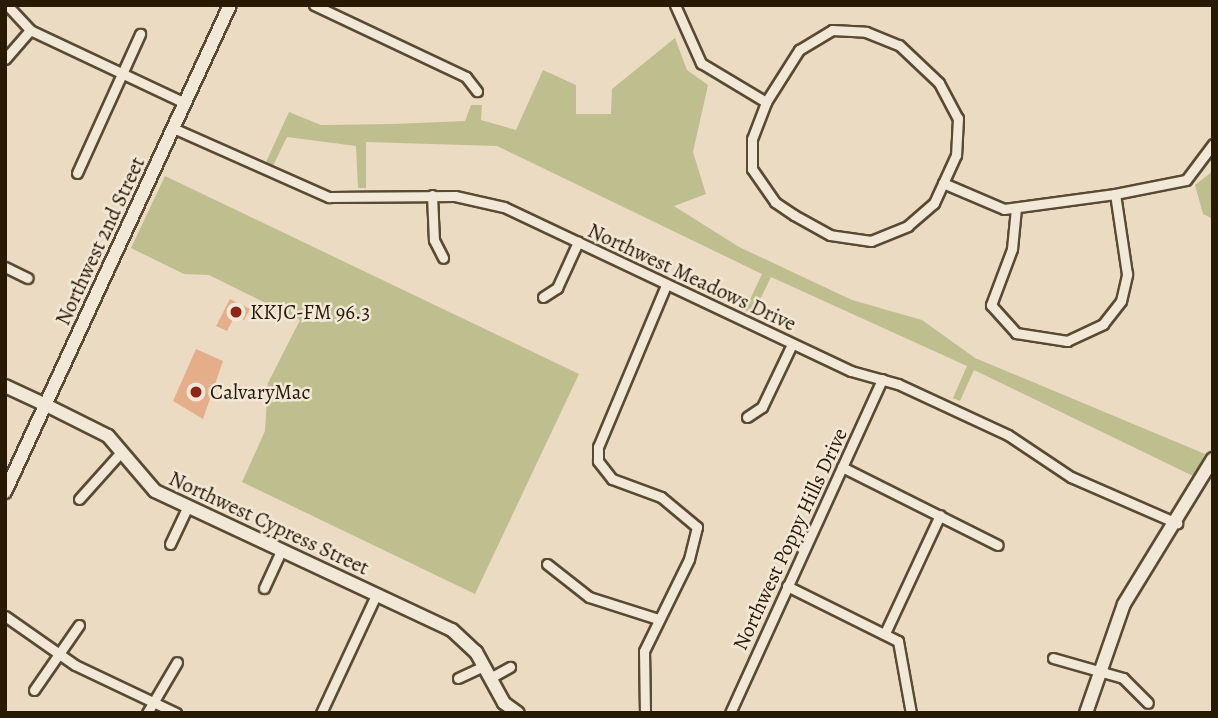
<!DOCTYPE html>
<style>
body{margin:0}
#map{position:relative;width:1218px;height:718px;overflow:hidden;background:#ebdbc2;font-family:Alegreya,serif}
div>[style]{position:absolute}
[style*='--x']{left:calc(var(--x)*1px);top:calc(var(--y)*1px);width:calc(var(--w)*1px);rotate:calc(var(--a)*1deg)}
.green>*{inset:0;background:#bebe8e}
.building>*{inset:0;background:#e4ae8a}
.roads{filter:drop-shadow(2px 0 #594a33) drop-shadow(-2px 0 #594a33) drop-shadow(0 2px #594a33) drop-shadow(0 -2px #594a33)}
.minor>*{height:9px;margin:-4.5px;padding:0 4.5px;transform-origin:4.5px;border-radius:4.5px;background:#f2e8d7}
.tertiary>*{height:12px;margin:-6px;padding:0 6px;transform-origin:6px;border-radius:6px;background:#f2e8d7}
.secondary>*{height:12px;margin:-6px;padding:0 6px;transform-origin:6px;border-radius:6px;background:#f2e8d7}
.dots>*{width:19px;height:19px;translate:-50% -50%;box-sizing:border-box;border:4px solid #f2e8d7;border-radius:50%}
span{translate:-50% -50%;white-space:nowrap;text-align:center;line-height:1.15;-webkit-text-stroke:5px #f2e8d7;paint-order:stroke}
.street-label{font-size:21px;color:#281903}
.poi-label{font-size:21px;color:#281903}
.left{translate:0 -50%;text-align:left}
.frame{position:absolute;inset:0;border:7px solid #281903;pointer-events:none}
</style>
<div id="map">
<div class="green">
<div style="clip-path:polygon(675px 38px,687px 70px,708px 85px,693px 152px,706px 194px,674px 206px,739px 247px,852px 300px,922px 320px,975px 358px,1205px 454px,1193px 476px,974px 370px,960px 401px,953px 398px,967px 366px,771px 277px,753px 314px,745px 310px,762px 274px,497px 146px,366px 142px,366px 188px,358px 188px,356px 146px,287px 137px,273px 166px,266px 162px,289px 112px,321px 125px,393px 124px,465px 121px,471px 105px,482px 105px,481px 120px,516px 130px,543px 70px,576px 85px,576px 114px,611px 114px,612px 89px)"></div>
<div style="clip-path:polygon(1213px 171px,1213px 219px,1203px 214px,1195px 185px)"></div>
<div style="clip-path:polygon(165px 176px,579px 374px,475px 594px,242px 482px,265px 431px,268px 383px,300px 320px,209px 275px,184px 274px,131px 248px)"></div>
</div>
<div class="building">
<div style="clip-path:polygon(230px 299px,250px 309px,244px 320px,235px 316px,227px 331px,216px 326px)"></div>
<div style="clip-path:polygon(196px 349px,223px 361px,203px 419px,173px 401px)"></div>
</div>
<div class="roads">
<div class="minor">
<div style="--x:7;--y:5;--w:34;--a:47"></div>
<div style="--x:30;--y:30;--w:171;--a:25.2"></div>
<div style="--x:314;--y:5;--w:168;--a:25.3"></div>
<div style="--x:466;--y:77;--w:18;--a:52"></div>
<div style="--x:675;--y:5;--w:64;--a:65.9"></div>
<div style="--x:701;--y:63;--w:76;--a:31"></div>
<div style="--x:832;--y:30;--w:34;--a:3"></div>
<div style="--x:866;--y:32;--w:35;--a:22"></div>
<div style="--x:899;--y:45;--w:55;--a:43.5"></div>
<div style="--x:939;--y:83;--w:40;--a:62"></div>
<div style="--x:958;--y:118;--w:37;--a:93"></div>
<div style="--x:956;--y:155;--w:53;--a:114.6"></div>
<div style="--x:934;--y:203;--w:35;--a:139"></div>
<div style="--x:908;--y:226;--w:40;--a:158"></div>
<div style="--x:871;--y:241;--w:41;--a:-171.7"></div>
<div style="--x:830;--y:235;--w:41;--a:-150.9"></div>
<div style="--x:794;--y:215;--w:23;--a:-146"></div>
<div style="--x:775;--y:202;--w:40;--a:-124.9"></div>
<div style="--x:752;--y:169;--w:30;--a:-90"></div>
<div style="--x:752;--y:139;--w:40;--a:-69"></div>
<div style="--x:766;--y:102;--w:62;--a:-57.6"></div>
<div style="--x:799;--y:50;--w:39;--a:-31"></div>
<div style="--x:5;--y:59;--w:38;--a:-49"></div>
<div style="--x:173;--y:128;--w:171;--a:23.9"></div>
<div style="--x:329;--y:197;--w:126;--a:-0.5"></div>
<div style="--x:455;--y:196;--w:50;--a:12.7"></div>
<div style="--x:504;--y:207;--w:384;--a:25.3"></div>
<div style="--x:851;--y:371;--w:49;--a:15.5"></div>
<div style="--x:898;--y:384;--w:121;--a:24.9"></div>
<div style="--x:1008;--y:435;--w:76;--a:33.7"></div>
<div style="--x:1071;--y:477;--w:116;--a:23.5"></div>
<div style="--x:77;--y:173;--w:153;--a:-65.6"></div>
<div style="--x:943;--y:183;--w:66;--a:23.1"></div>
<div style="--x:1004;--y:209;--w:112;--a:-7.7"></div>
<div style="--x:1115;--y:194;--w:72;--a:-11.2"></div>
<div style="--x:1186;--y:180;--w:45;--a:-53.1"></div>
<div style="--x:432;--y:195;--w:45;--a:87.5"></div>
<div style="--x:434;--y:240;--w:20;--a:63"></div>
<div style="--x:1016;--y:208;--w:41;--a:95.6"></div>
<div style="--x:1012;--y:249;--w:60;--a:110.6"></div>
<div style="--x:991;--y:305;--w:38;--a:48"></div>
<div style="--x:1016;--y:333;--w:52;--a:8.9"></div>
<div style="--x:1067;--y:341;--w:40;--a:-25"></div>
<div style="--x:1103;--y:324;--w:29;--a:-52"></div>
<div style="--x:1121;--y:301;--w:28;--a:-77"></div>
<div style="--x:1127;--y:274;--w:81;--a:-98.5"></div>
<div style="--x:5;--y:267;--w:25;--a:26"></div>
<div style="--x:543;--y:297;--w:17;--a:-33"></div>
<div style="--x:557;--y:288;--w:51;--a:-65.5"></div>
<div style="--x:747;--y:417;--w:18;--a:-34"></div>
<div style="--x:762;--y:407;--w:70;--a:-64.5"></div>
<div style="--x:842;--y:467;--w:174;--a:26.6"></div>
<div style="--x:79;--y:499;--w:64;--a:-48.1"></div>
<div style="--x:170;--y:544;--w:42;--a:-64.7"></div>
<div style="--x:547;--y:564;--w:53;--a:38.2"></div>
<div style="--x:589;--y:597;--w:72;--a:17.7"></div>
<div style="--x:787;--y:586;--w:124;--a:26.4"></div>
<div style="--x:898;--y:641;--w:73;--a:79.8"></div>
<div style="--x:264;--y:588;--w:41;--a:-65.3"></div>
<div style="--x:5;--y:616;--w:85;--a:35"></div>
<div style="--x:75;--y:665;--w:112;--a:25.4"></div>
<div style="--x:885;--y:633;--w:130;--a:-65"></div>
<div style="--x:1053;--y:658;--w:73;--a:15.9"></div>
<div style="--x:1123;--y:678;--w:35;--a:45"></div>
<div style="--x:458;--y:678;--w:29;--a:-25"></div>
<div style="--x:490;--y:678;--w:23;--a:-29"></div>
<div style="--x:34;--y:690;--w:79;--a:-55.3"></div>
<div style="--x:147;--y:713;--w:59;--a:-59.5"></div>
<div style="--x:321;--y:713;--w:130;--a:-65"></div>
<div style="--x:645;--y:713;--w:62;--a:-90.9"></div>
<div style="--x:644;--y:651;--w:102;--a:-63.9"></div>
<div style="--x:689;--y:559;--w:33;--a:-76"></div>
<div style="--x:697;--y:527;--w:47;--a:-140.2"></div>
<div style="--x:661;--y:497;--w:52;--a:-159.8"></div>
<div style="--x:612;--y:479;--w:23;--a:-128"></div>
<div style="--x:598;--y:461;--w:14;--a:-90"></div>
<div style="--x:598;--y:447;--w:176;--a:-67.2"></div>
<div style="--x:730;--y:713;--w:367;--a:-65.5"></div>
</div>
<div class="tertiary">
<div style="--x:46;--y:405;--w:69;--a:26.6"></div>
<div style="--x:108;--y:436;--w:72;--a:49.5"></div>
<div style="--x:155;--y:491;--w:328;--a:25.1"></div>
<div style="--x:452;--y:630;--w:33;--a:43"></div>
<div style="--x:476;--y:652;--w:58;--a:61.2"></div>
<div style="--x:504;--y:703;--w:17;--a:36"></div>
<div style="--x:1086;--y:713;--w:115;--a:-70.8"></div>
<div style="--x:1124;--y:604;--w:170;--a:-58.5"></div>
</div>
<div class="secondary">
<div style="--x:5;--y:386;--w:45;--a:24.9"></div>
<div style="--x:5;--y:492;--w:536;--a:-65.2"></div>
</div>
</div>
<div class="dots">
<div style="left:236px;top:312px;background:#8f2418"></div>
<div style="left:196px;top:392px;background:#8f2418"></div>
</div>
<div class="street-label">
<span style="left:100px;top:241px;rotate:-65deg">Northwest 2nd Street</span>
<span style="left:692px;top:277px;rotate:25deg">Northwest Meadows Drive</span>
<span style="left:269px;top:523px;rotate:25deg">Northwest Cypress Street</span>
<span style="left:790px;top:539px;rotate:-65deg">Northwest Poppy Hills Drive</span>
</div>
<div class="poi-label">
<span class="left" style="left:250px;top:312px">KKJC-FM 96.3</span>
<span class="left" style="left:210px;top:392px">CalvaryMac</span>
</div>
<div class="frame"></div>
</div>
